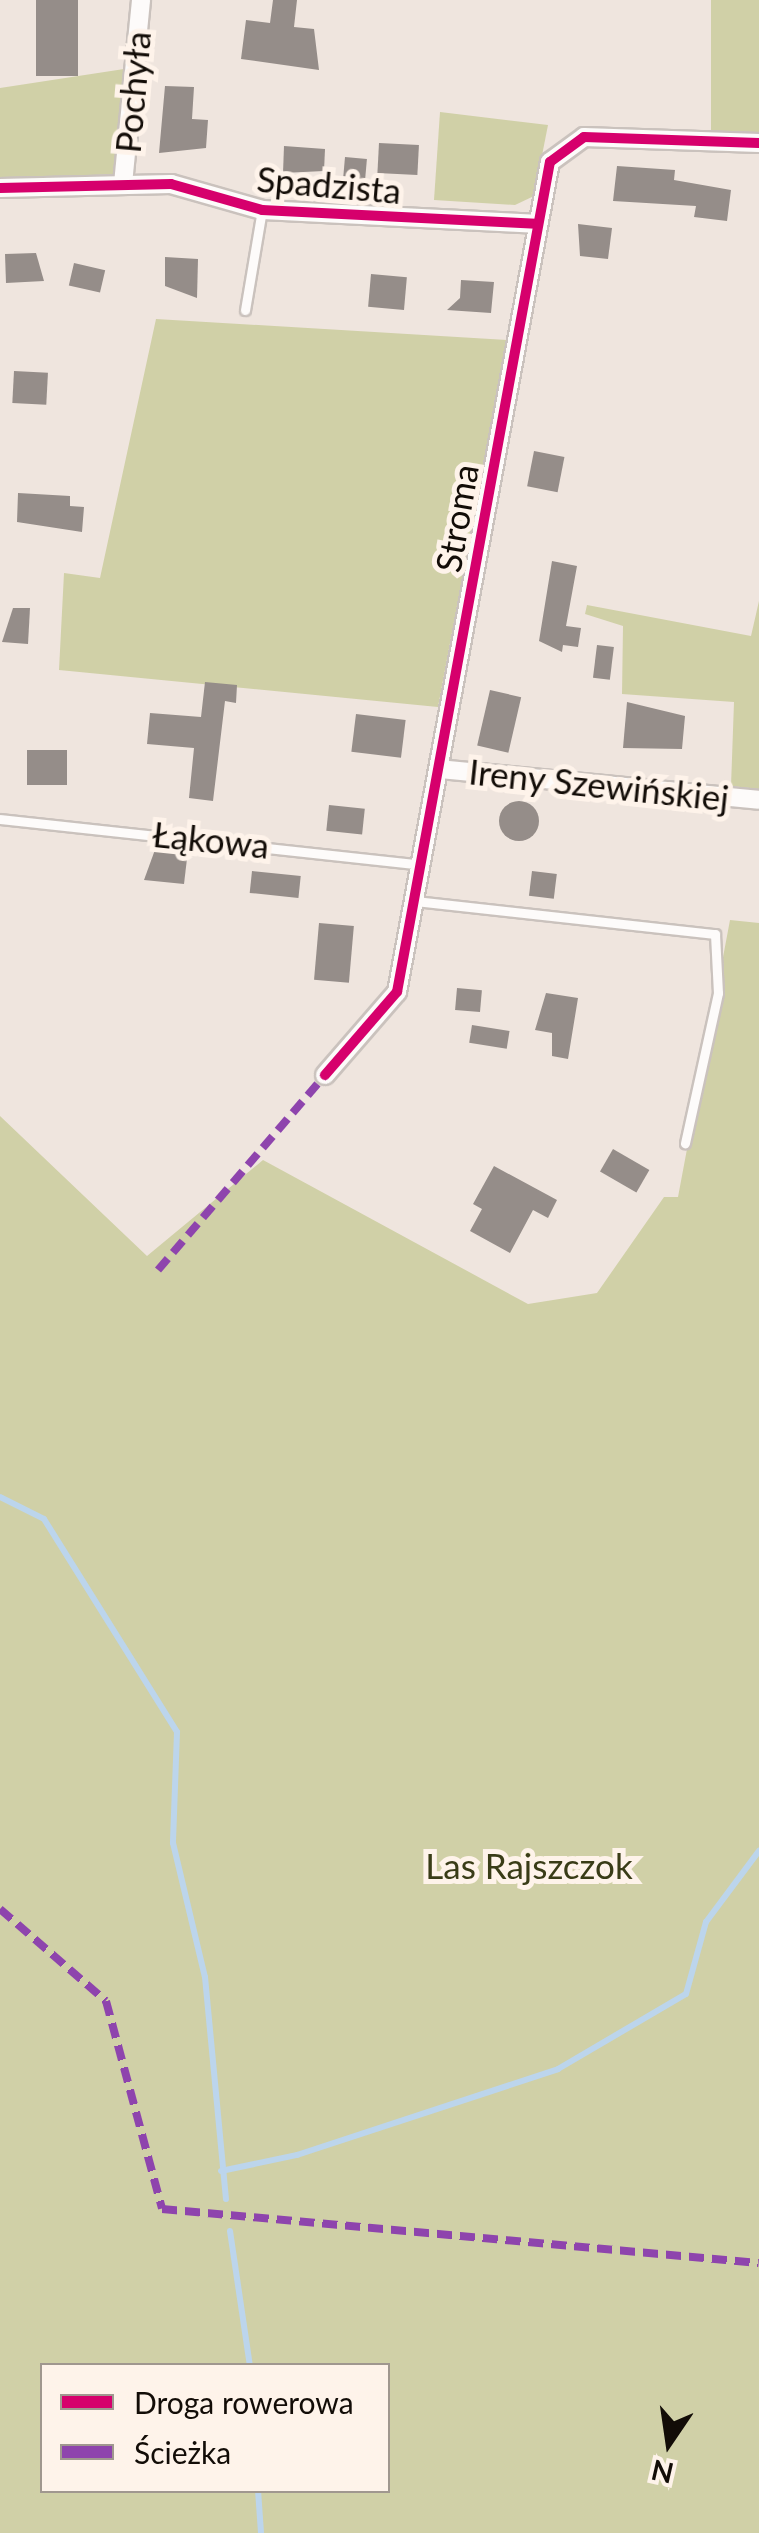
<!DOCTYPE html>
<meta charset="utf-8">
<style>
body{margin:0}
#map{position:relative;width:759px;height:2533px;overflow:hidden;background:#efe5de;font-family:Lato,sans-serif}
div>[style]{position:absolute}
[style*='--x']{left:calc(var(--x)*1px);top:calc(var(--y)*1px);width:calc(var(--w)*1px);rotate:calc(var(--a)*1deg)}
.green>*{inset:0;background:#d0d0a7;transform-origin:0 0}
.stream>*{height:6px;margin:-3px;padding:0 3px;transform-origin:3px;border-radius:3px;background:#bcd5ec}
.building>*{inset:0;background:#958d89;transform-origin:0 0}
.round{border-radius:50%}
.roads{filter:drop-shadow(2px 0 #cac2bd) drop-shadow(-2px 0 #cac2bd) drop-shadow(0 2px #cac2bd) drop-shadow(0 -2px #cac2bd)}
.lane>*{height:9px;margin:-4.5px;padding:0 4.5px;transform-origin:4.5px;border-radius:4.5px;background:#fdfbfa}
.street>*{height:18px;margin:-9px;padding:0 9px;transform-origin:9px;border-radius:9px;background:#fdfbfa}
.quiet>*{height:8px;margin-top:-4px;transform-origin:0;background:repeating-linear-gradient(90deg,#8e44ad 0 15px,transparent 0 23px)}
.cycleway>*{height:10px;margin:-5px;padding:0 5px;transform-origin:5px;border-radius:5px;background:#d6006c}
span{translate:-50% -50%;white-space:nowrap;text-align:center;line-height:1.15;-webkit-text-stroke:10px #fef3ea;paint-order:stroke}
.street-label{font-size:35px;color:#120c07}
.park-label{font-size:35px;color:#393c17}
.legend{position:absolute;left:40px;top:2363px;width:350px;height:130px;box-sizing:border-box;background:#fef3ea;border:2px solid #a0978f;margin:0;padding:12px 18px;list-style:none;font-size:30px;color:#120c07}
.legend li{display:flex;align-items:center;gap:20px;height:50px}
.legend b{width:50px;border:2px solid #a0978f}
.north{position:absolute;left:619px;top:2393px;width:100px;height:100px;-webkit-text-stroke:8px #fef3ea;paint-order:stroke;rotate:193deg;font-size:28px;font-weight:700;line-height:40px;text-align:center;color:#120c07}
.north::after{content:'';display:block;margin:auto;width:35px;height:45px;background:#120c07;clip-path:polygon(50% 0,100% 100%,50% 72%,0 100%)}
</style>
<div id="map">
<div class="green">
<div style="left:711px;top:0;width:48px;height:134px"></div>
<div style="clip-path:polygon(124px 69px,116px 174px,0 180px,0 88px)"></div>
<div style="clip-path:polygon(440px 112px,548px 125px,534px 196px,515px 205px,434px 200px)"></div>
<div style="clip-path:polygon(156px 319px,507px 340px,438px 707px,59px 670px,64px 573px,100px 578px)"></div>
<div style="clip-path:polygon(759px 601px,759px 789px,731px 786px,734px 702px,622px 694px,623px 626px,585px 614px,587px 605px,751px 636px)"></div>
<div style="clip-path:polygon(evenodd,730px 920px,759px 923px,759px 2533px,0 2533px,0 1116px,147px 1256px,263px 1160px,528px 1304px,597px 1293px,664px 1197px,678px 1197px,730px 920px,42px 2366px,388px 2366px,388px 2490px,42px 2490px,42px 2366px)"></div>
</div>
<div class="stream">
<div style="--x:0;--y:1497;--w:49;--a:26.6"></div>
<div style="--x:44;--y:1519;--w:251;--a:58"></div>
<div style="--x:177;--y:1732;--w:111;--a:92.1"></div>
<div style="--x:173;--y:1843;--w:138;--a:76.6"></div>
<div style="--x:205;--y:1977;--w:223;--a:84.6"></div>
<div style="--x:221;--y:2171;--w:78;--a:-11.9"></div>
<div style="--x:297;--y:2155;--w:275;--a:-18.2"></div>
<div style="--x:558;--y:2069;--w:148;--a:-30.4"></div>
<div style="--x:686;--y:1994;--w:75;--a:-74.5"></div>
<div style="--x:706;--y:1922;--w:89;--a:-53.3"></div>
<div style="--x:230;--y:2231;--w:136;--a:81.6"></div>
<div style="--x:258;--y:2490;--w:43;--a:86"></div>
</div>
<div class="building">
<div style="left:36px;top:0;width:42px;height:76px"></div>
<div style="clip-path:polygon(273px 0,297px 0,294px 27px,314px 29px,319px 70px,241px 59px,246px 20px,270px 23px)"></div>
<div style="clip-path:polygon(165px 86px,194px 87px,192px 119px,208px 120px,206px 148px,159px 153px)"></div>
<div style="left:379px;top:143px;width:40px;height:30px;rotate:3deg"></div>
<div style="clip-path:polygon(284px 146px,325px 149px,324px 171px,283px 173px)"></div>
<div style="left:345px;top:157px;width:22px;height:30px;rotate:5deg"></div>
<div style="clip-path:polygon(617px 166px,675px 170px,674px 180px,731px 190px,727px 221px,694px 217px,696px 206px,613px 201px)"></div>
<div style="clip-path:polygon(578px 224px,612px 228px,608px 259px,580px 256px)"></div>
<div style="clip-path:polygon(36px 253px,44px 281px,6px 283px,5px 254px)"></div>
<div style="clip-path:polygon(165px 257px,198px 259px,197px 298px,165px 286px)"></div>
<div style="left:74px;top:263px;width:32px;height:23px;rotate:13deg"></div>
<div style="left:371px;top:274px;width:36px;height:33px;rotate:5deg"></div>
<div style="clip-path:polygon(461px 280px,494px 282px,491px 313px,447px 310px,460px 298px)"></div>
<div style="left:14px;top:371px;width:34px;height:32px;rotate:3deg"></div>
<div style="left:534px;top:451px;width:31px;height:36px;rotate:11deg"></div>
<div style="clip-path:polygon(18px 493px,70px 496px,70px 506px,84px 507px,82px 532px,17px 522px)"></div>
<div style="clip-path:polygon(552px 561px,577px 566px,566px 626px,581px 628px,578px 647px,563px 645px,562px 652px,539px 641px)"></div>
<div style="clip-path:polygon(13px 608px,30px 608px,28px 644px,2px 642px)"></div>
<div style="left:597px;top:645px;width:17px;height:33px;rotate:7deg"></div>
<div style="clip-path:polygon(205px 682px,237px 685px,236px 703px,225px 701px,213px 801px,189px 798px,194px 748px,147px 744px,150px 713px,201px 717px)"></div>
<div style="left:490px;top:690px;width:32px;height:57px;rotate:13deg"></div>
<div style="clip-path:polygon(627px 702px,685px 716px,682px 749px,623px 748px)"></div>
<div style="left:356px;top:714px;width:50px;height:38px;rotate:7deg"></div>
<div style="left:27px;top:750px;width:40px;height:35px"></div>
<div class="round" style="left:499px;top:801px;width:40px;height:40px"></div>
<div style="left:329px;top:805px;width:36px;height:26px;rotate:6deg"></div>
<div style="clip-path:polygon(156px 847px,188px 850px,184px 884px,144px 880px)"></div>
<div style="left:252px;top:871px;width:49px;height:22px;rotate:6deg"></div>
<div style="left:532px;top:871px;width:25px;height:25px;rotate:7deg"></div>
<div style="left:319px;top:923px;width:35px;height:57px;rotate:5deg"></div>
<div style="left:457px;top:988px;width:25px;height:22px;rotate:5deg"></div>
<div style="clip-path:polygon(546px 993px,578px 998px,568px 1059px,552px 1056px,552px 1033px,535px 1030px)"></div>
<div style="left:472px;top:1025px;width:38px;height:18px;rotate:9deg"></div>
<div style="left:613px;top:1149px;width:42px;height:26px;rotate:30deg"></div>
<div style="clip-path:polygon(494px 1166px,557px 1200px,548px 1218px,533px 1210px,510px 1253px,470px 1231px,482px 1209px,473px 1204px)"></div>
</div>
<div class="roads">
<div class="lane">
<div style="--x:245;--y:310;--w:101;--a:-80.4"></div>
<div style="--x:0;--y:819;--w:424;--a:6.2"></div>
<div style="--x:415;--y:901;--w:302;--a:6.3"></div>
<div style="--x:715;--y:934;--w:59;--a:87.1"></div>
<div style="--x:718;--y:993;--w:154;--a:102.4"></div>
</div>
<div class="street">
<div style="--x:123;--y:184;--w:185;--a:-84.4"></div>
<div style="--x:0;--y:188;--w:171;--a:-1.3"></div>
<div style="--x:171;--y:184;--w:95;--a:15.9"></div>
<div style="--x:262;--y:210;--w:274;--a:2.9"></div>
<div style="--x:439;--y:769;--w:321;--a:5.5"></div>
<div style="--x:325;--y:1075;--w:110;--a:-49.1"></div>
<div style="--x:397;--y:992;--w:844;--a:-79.56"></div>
<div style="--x:550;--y:162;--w:42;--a:-36.3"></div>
<div style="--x:584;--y:137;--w:175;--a:2"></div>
</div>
</div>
<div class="quiet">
<div style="--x:158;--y:1270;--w:257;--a:-49.4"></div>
<div style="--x:0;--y:1909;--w:140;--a:41"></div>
<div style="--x:106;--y:2001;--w:215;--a:74.9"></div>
<div style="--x:162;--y:2209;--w:599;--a:5.17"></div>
</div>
<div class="cycleway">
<div style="--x:0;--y:188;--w:171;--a:-1.3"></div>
<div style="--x:171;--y:184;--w:95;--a:15.9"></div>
<div style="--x:262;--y:210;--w:274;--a:2.9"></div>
<div style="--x:325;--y:1075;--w:110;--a:-49.1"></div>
<div style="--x:397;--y:992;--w:844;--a:-79.56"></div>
<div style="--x:550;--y:162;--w:42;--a:-36.3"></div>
<div style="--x:584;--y:137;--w:175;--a:2"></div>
</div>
<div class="street-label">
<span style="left:132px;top:92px;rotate:-85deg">Pochyła</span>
<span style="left:329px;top:184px;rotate:5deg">Spadzista</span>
<span style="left:456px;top:518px;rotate:-80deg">Stroma</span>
<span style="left:599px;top:784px;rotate:6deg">Ireny Szewińskiej</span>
<span style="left:211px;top:839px;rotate:6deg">Łąkowa</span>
</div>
<div class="park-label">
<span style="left:529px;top:1865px">Las Rajszczok</span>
</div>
<ul class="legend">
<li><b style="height:12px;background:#d6006c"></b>Droga rowerowa</li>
<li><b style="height:12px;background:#8e44ad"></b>Ścieżka</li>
</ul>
<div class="north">N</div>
</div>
